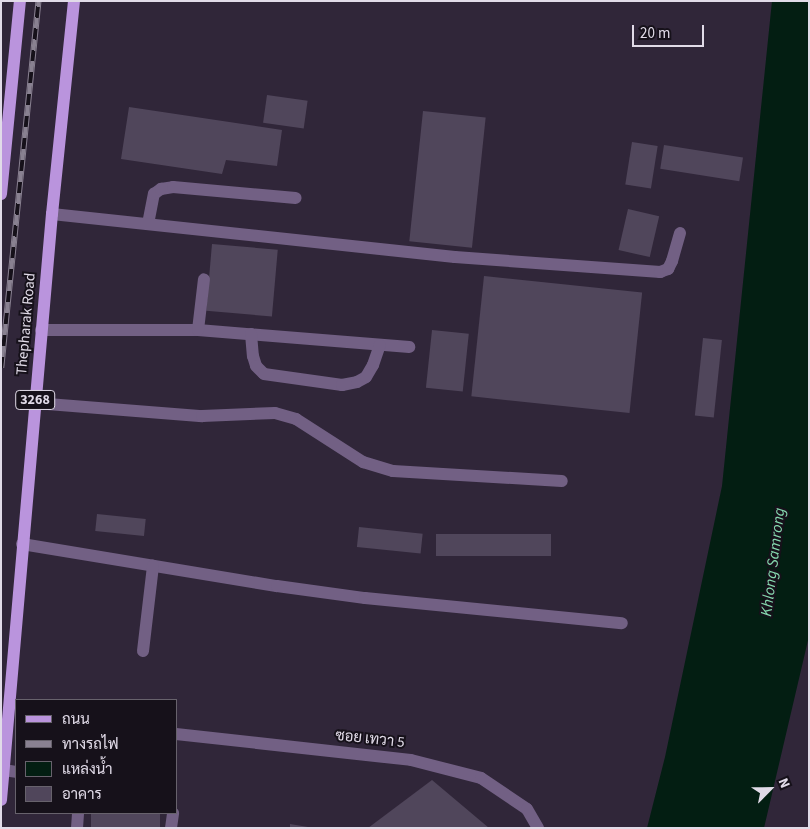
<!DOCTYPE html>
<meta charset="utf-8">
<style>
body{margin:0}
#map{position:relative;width:810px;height:829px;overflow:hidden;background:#302639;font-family:"Source Sans 3",Sarabun,sans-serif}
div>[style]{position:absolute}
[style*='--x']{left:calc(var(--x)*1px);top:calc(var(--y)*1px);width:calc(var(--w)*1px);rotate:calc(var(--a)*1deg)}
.water>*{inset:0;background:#031e12}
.building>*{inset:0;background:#50465b;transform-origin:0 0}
.service>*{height:12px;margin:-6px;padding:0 6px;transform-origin:6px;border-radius:6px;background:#726084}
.minor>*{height:12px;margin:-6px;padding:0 6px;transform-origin:6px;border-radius:6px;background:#726084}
.primary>*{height:12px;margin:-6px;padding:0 6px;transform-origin:6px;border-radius:6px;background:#ba94dd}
.rail>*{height:5.5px;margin-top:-2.75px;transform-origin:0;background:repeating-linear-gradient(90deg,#16111a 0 11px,#898191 0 22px);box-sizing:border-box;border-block:1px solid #898191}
span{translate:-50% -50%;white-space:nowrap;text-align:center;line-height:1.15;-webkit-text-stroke:4px #16111a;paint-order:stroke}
.shield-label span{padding:1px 4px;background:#16111a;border:1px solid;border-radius:4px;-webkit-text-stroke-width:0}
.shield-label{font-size:14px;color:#e1dbe8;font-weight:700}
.street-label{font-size:15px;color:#e1dbe8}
.water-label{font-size:16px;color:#86d9af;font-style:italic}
.frame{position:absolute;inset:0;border:2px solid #e1dbe8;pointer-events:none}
.legend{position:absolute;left:15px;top:699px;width:162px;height:115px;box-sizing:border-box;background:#16111a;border:1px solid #67626c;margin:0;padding:6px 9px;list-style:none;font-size:15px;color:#e1dbe8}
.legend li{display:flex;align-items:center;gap:10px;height:25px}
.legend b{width:25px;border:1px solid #67626c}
.north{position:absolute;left:745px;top:764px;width:50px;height:50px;-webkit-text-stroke:4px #16111a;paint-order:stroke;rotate:67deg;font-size:14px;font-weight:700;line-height:20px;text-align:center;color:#e1dbe8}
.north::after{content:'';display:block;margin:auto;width:18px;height:22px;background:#e1dbe8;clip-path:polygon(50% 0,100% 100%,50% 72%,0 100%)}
.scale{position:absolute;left:632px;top:25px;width:72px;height:22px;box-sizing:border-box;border:2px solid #e1dbe8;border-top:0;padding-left:6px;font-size:15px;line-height:18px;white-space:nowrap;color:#e1dbe8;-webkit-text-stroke:4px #16111a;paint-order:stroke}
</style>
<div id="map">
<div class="water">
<div style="clip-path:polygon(772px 1px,809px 1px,809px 636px,764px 828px,647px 828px,665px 757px,722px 486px)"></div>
</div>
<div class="building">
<div style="left:267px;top:95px;width:41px;height:28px;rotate:8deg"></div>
<div style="clip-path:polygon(129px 107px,282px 130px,277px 166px,226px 160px,222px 174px,121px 159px)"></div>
<div style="left:423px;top:111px;width:63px;height:131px;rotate:6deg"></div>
<div style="left:632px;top:142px;width:26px;height:43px;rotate:9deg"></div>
<div style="left:664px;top:145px;width:80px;height:24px;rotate:9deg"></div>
<div style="left:628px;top:209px;width:32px;height:42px;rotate:13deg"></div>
<div style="left:212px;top:244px;width:66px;height:67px;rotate:5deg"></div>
<div style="left:484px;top:276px;width:159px;height:121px;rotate:6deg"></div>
<div style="left:432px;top:330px;width:37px;height:58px;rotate:6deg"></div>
<div style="left:703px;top:338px;width:19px;height:78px;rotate:6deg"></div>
<div style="left:97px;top:514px;width:49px;height:17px;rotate:6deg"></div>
<div style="left:359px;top:527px;width:64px;height:20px;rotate:6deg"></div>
<div style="left:436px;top:534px;width:115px;height:22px"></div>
<div style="clip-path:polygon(432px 780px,489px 828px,368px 828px)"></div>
<div style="left:91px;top:813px;width:69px;height:15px"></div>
<div style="clip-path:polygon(290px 824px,308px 827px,308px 828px,290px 828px)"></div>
</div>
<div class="service">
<div style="--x:148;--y:224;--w:31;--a:-79"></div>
<div style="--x:154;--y:194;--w:9;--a:-36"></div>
<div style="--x:161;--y:189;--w:12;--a:-9"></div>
<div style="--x:173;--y:187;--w:123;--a:5.1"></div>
<div style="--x:41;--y:330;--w:157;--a:0"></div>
<div style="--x:198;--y:330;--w:212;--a:4.6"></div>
<div style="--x:198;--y:330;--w:51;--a:-83.3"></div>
<div style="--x:251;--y:334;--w:22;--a:85"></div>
<div style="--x:253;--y:356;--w:10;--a:73"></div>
<div style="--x:256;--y:366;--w:11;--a:45"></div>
<div style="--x:264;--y:374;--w:79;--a:8"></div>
<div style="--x:342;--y:385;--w:15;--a:-11"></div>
<div style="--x:357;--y:382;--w:10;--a:-29"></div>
<div style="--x:366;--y:377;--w:14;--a:-60"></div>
<div style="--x:373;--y:365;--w:21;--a:-71"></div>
<div style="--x:35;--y:403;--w:168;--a:4.5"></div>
<div style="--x:202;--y:416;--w:73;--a:-2.4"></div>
<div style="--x:275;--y:413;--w:22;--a:16"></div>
<div style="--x:296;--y:419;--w:80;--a:32.7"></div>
<div style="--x:363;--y:462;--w:31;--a:17"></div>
<div style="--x:393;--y:471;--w:169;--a:3.4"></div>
<div style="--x:22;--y:544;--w:258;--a:9.4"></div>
<div style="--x:277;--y:586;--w:89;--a:7.8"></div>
<div style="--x:365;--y:598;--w:258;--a:5.6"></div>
<div style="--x:143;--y:651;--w:86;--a:-83.3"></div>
<div style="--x:4;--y:770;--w:12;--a:9"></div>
<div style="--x:77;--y:828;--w:15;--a:-86"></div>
<div style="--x:171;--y:828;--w:15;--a:-82"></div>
</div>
<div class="minor">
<div style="--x:52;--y:214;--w:405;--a:6.1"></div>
<div style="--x:455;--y:257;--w:206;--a:4.2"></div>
<div style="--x:660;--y:272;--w:9;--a:-21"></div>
<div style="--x:668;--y:269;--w:9;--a:-63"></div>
<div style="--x:672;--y:261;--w:29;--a:-74"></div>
<div style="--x:176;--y:734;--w:236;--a:6.3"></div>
<div style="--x:411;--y:760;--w:72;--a:14.4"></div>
<div style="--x:481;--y:778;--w:55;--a:34"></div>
<div style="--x:527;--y:809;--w:22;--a:60"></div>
</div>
<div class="primary">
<div style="--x:1;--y:194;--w:194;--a:-84.4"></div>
<div style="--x:1;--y:800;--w:588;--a:-85.03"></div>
<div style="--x:52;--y:214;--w:214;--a:-84.1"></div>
</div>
<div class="rail">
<div style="--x:1;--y:368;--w:369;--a:-84.2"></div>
</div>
<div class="shield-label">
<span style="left:35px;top:400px">3268</span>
</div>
<div class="street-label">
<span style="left:26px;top:324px;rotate:-85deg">Thepharak Road</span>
<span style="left:370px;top:739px;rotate:6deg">ซอย เทวา 5</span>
</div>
<div class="water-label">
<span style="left:773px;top:562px;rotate:-83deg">Khlong Samrong</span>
</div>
<div class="frame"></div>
<ul class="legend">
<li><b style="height:6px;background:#ba94dd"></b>ถนน</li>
<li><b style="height:6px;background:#898191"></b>ทางรถไฟ</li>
<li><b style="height:14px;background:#031e12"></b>แหล่งน้ำ</li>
<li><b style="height:14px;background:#50465b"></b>อาคาร</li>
</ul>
<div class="north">N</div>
<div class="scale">20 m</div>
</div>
